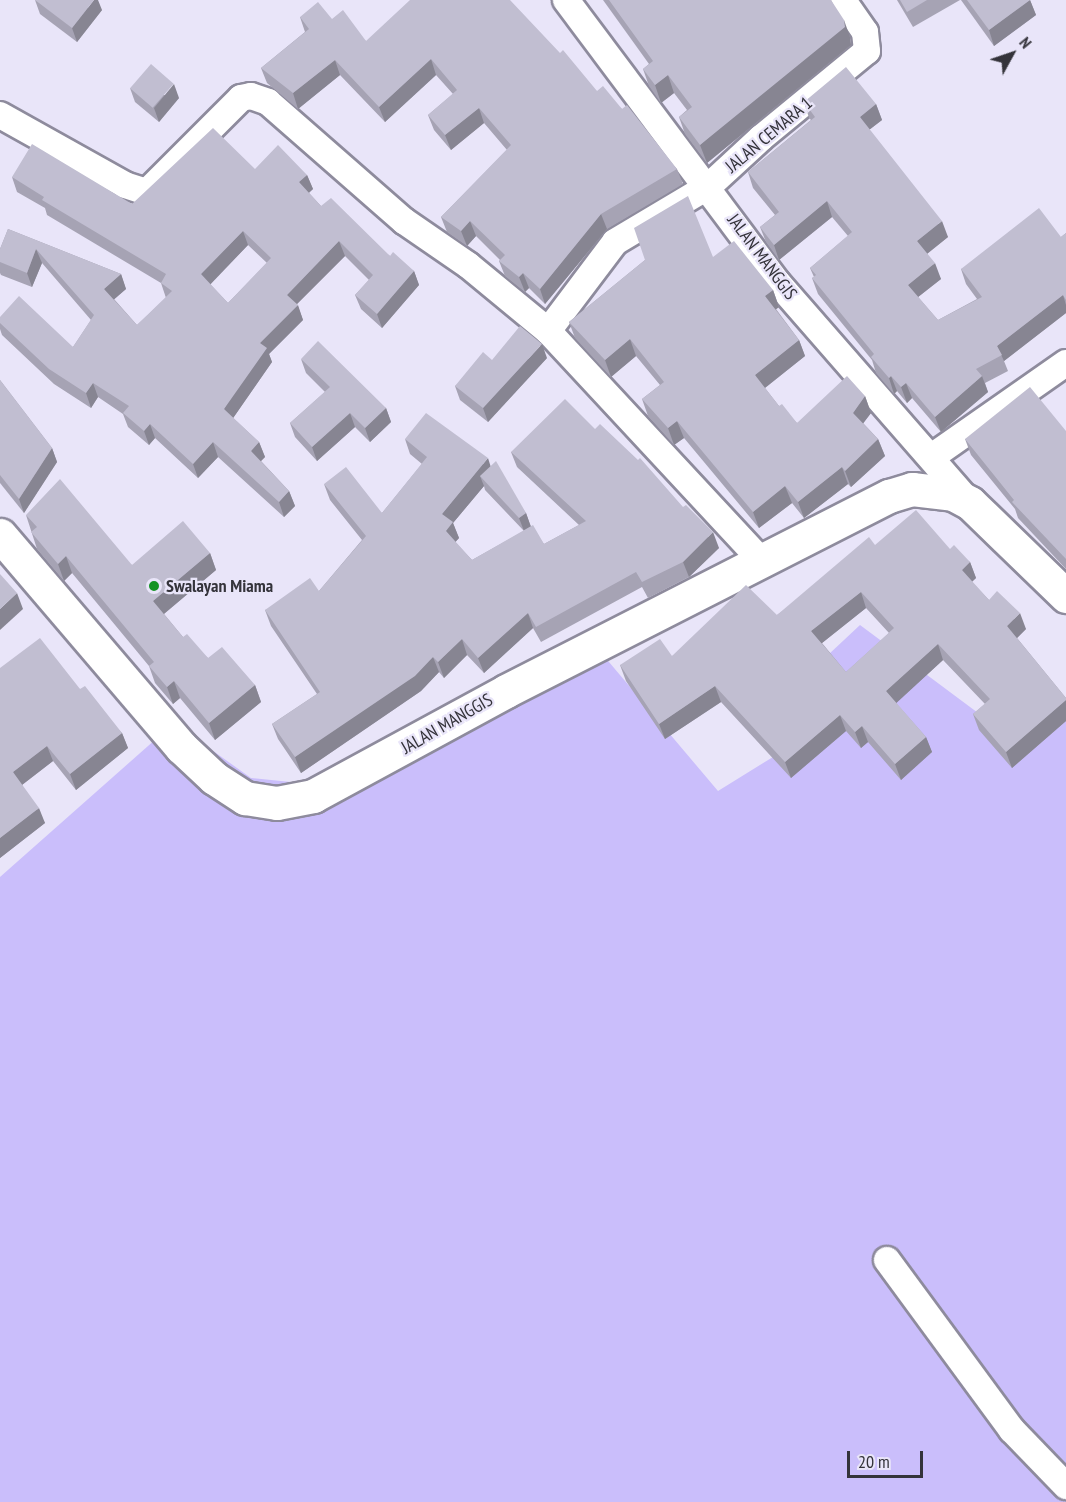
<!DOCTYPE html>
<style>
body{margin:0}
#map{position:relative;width:1066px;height:1502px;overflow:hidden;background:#e9e5f9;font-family:"PT Sans Narrow",sans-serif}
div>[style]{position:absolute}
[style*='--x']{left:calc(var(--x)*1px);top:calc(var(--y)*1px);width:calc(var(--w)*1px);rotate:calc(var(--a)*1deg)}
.green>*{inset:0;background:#cabefb}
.roads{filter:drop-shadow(2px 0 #8e8b9d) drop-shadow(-2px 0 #8e8b9d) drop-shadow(0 2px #8e8b9d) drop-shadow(0 -2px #8e8b9d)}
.street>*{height:26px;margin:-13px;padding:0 13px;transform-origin:13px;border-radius:13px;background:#fff}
.secondary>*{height:33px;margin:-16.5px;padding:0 16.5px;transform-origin:16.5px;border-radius:16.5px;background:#fff}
.wall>*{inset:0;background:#a6a3b4}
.shaded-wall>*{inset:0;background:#878592}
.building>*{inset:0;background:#c1bed1;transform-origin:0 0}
.dots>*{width:16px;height:16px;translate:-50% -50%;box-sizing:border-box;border:3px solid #e9e5f9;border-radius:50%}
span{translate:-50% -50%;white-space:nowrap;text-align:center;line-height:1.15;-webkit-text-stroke:4.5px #e9e5f9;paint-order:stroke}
.street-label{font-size:18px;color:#34333a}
.poi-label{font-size:18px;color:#34333a;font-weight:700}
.left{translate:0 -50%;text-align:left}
.north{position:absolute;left:982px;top:24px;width:60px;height:60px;-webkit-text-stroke:4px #e9e5f9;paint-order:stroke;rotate:50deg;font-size:16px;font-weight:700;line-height:24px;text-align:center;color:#34333a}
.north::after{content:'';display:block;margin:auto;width:21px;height:27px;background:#34333a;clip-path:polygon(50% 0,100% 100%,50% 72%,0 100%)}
.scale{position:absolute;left:847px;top:1451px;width:76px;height:27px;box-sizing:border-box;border:3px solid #34333a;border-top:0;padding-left:8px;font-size:18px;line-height:21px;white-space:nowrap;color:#34333a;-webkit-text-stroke:4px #e9e5f9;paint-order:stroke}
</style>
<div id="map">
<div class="green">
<div style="clip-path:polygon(860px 625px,1029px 751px,1066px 718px,1066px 1502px,0 1502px,0 877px,174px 723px,251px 778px,359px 789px,598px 649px,718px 791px,820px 728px,812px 670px)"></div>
</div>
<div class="roads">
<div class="street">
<div style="--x:566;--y:0;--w:352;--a:53.2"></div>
<div style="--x:777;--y:282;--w:293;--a:48.9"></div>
<div style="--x:0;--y:115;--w:143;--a:29.2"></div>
<div style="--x:125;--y:185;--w:23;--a:18"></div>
<div style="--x:147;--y:192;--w:133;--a:-45"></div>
<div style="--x:241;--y:98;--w:10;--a:-11"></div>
<div style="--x:251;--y:96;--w:18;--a:19"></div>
<div style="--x:268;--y:102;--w:181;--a:41.2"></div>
<div style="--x:404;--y:221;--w:78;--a:34.5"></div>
<div style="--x:468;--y:265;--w:104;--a:39.5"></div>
<div style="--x:548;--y:331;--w:314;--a:47.1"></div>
<div style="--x:548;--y:331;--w:111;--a:-53"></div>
<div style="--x:615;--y:242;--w:109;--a:-30.8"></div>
<div style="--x:709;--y:186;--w:71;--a:-42.7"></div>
<div style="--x:761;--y:138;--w:137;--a:-39.4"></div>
<div style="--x:867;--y:51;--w:19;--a:-96"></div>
<div style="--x:865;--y:32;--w:39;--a:-125"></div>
<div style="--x:933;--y:456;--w:162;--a:-35"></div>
<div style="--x:887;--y:1260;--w:211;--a:53.7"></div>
<div style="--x:1012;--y:1430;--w:78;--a:46"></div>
</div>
<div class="secondary">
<div style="--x:0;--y:535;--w:279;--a:49.5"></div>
<div style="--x:181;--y:747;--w:45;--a:43.2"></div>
<div style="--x:214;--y:778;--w:37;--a:33"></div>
<div style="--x:245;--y:798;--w:32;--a:9"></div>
<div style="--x:277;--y:803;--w:37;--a:-11"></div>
<div style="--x:313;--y:796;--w:220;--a:-28.5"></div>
<div style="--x:506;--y:691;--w:430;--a:-27"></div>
<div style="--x:889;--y:496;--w:24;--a:-17"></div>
<div style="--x:912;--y:489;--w:41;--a:7"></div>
<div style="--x:953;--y:494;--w:19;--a:28"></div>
<div style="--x:970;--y:503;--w:134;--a:44.1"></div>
</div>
</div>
<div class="wall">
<div style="clip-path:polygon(35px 0,102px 10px,77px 42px,40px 14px)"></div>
<div style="clip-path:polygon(603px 0,831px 0,850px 37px,851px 45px,707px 163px,685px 134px,679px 117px,687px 110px,674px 93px,661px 103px,649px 86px,643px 69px,649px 64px)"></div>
<div style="clip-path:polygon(897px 0,960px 0,913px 27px)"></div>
<div style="clip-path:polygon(961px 0,1030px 0,1036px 15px,994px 46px)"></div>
<div style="clip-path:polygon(300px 17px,332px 19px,366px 41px,597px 91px,622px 109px,677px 169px,683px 184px,607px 229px,545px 304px,529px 288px,525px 292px,505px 276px,499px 261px,500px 260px,476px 236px,467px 246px,447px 232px,441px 217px,507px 150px,484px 123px,451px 150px,434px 130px,428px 115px,453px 94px,436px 75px,385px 122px,340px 75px,298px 109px,267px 83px,261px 68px,305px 32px)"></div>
<div style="clip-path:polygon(130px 88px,179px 98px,159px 122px,135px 102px)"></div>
<div style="clip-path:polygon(804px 102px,876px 104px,882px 120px,869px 130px,948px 237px,927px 254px,941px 279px,918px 297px,938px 320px,977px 299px,966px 284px,961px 269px,1061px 237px,1066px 233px,1066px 313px,1004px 361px,1008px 371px,985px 383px,988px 392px,941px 432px,912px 398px,907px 403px,897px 391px,894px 394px,876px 373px,872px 360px,818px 294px,812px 278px,814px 277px,810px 268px,848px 236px,832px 217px,779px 260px,766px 242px,760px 227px,775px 215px,753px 188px,748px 172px,811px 120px,809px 118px)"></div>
<div style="clip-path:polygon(evenodd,255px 169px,307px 175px,313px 189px,309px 193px,321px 206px,390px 256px,414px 271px,419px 285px,382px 328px,361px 309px,355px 295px,369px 280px,345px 256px,297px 304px,303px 320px,269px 354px,272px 362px,233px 418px,259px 442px,265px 457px,261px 461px,289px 491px,295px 506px,284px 517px,218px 457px,198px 478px,155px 438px,149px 445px,128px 427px,123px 414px,98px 397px,91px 408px,54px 384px,2px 335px,0 329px,0 317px,73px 347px,91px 320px,42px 263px,32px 287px,1px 275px,0 273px,0 249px,8px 229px,121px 274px,126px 289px,114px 299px,137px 325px,166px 298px,161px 283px,47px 215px,45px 208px,17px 192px,12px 177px,132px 204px,255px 169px,248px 245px,267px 263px,228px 303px,210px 284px,248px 245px)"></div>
<div style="clip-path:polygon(713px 257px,773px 290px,779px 307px,776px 309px,799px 340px,805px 356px,765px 388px,779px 406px,797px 423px,865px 396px,871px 413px,863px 423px,878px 439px,885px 456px,851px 487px,848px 484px,804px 518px,792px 503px,759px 528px,684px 438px,674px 445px,648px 416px,642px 399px,660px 385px,636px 356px,611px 377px,575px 338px,569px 322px,645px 260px)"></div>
<div style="clip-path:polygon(547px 358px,488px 422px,460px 400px,455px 386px,492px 360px)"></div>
<div style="clip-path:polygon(301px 359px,386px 408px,391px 422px,370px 442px,355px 427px,317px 461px,295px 437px,290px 423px,325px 392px,306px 373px)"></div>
<div style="clip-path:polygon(0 380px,52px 448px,57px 462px,24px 513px,0 483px)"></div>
<div style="clip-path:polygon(evenodd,595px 429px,719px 548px,689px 577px,648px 598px,642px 587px,541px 642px,533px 628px,484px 673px,467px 655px,444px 678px,439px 672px,421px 691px,301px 773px,278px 739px,272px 724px,317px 694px,271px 626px,265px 610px,319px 591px,362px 540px,330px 500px,324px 484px,382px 513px,422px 464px,410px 454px,405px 439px,490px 466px,526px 513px,531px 527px,544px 544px,579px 525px,517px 467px,511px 452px,595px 429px,484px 486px,485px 490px,524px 531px,472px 560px,455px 542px,459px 538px,453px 523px,484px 486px)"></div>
<div style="clip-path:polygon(1066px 431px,1066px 569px,1018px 518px,1015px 509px,971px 455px,965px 439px)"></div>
<div style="clip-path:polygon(26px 515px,132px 565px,210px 553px,216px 570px,164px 614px,183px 637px,208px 658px,255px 685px,261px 702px,215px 740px,180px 698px,173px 704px,155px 683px,149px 666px,72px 573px,64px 581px,37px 549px)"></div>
<div style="clip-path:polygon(evenodd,875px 545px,950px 549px,970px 562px,976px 578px,972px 582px,989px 600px,1026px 629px,1017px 638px,1066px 698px,1066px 721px,1012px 768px,979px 730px,973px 714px,985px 704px,943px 660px,896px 703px,926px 737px,932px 752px,901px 780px,868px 742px,861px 748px,846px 731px,791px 778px,721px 702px,665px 739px,626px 681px,620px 665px,672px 656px,777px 615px,875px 545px,866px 608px,889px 633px,846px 672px,822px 643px,866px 608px)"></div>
<div style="clip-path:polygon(0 668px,80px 689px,122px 733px,128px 748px,76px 790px,53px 761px,22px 785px,45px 823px,0 858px)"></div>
</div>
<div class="shaded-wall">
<div style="clip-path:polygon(94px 0,98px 0,102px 10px,77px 42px,72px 28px)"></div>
<div style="clip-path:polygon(1030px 0,1036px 15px,994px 46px,989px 30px)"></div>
<div style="clip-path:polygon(844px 20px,850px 37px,851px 45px,707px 163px,700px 145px)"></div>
<div style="clip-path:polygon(431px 59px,436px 75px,385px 122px,379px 107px)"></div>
<div style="clip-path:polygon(335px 60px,340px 75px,298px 109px,293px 93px)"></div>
<div style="clip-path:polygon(668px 75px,674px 93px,661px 103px,655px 85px)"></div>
<div style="clip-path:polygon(174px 84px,179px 98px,159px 122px,154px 108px)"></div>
<div style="clip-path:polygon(876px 104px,882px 120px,865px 133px,860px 117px)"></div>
<div style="clip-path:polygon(479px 108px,484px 123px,451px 150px,445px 135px)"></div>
<div style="clip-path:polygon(307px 175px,313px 189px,305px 196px,299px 182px)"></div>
<div style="clip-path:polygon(827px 201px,832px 217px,779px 260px,774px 245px)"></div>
<div style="clip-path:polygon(601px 214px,607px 229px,545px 304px,540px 289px)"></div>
<div style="clip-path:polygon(470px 221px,476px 236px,467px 246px,461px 231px)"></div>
<div style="clip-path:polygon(942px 221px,948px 237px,923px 257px,917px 241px)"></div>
<div style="clip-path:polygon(243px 231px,248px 245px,206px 289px,201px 274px)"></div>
<div style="clip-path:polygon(339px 241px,345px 256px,292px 309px,287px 295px)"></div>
<div style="clip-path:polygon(36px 249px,42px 263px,32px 287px,27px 273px)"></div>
<div style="clip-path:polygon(935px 263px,941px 279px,913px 301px,908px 285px)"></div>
<div style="clip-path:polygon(414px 271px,419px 285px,382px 328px,377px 314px)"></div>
<div style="clip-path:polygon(523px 273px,529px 288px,525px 292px,519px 277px)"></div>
<div style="clip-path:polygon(121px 274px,126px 289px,110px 303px,104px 289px)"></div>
<div style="clip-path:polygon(773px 290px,779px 307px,771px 313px,765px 296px)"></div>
<div style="clip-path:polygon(1063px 295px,1066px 305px,1066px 313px,1004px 361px,997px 346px)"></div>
<div style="clip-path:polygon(298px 305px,303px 320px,269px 354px,272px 362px,229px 424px,224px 409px,260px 343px)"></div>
<div style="clip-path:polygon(630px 339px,636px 356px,611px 377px,605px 360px)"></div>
<div style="clip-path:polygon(799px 340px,805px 356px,761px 391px,755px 375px)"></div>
<div style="clip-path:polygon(542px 344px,547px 358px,488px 422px,483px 408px)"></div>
<div style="clip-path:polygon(891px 376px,897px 391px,894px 394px,889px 378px)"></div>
<div style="clip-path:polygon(982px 376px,988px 392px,941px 432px,935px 417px)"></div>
<div style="clip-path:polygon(93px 383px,98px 397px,91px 408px,86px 393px)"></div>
<div style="clip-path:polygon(906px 383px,912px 398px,907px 403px,901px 387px)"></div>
<div style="clip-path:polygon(865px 396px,871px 413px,859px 429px,853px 413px)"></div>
<div style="clip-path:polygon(386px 408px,391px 422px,370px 442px,365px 428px)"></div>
<div style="clip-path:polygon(350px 413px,355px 427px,317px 461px,312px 447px)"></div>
<div style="clip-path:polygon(677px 421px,684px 438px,674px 445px,668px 428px)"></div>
<div style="clip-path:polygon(150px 424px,155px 438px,149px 445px,144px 431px)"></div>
<div style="clip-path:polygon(878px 439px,885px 456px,851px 487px,845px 471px)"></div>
<div style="clip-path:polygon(213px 442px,218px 457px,198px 478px,193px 464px)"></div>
<div style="clip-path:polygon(259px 442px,265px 457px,257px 465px,251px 451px)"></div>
<div style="clip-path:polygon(52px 448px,57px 462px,24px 513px,19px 499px)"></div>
<div style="clip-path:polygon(488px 458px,493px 474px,480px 476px,484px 486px,453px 523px,459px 538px,451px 547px,446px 531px,442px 514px)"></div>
<div style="clip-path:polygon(842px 467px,848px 484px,804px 518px,798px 502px)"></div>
<div style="clip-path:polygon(785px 486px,792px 503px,759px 528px,753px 512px)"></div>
<div style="clip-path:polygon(289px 491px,295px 506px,284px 517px,279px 502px)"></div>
<div style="clip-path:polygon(526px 513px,531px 527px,524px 531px,519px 518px)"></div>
<div style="clip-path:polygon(713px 532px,719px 548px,689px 577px,683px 562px)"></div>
<div style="clip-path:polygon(210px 553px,216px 570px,159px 618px,153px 601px)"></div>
<div style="clip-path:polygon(66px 556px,72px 573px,64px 581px,58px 564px)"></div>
<div style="clip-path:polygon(970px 562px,976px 578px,967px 586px,962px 570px)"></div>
<div style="clip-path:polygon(861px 592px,866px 608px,817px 647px,811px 631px)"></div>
<div style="clip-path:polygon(17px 593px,23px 609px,0 630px,0 609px)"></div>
<div style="clip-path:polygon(528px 613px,533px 628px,484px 673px,478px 658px)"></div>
<div style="clip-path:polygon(1020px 613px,1026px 629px,1013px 642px,1007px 626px)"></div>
<div style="clip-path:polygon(462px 639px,467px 655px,444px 678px,438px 662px)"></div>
<div style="clip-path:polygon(938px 644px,943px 660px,892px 707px,886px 691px)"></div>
<div style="clip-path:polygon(433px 657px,439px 672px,421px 691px,301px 773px,295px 757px)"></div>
<div style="clip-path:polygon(174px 681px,180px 698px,173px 704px,167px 687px)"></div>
<div style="clip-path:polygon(255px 685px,261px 702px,215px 740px,209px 723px)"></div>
<div style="clip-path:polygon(715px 686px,721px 702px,665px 739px,659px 724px)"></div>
<div style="clip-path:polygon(1066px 700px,1066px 721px,1012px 768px,1006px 752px)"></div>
<div style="clip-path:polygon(840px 715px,846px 731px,791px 778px,785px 762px)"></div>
<div style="clip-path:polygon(862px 726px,868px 742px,861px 748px,855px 732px)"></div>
<div style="clip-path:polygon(122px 733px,128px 748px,76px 790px,70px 774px)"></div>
<div style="clip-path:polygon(926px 737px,932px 752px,901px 780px,895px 764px)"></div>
<div style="clip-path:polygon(47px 746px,53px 761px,18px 788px,13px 772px)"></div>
<div style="clip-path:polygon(39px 808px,45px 823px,0 858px,0 838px)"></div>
</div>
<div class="building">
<div style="clip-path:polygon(35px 0,94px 0,72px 28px)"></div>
<div style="clip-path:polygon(410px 0,510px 0,560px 53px,563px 50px,597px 91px,603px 86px,622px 109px,627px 105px,677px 169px,601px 214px,540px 289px,523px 273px,519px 277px,499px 261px,505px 255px,470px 221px,461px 231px,441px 217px,511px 145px,479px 108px,445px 135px,428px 115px,457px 90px,431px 59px,379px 107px,335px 60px,293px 93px,261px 68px,309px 29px,300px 17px,318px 2px,332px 19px,343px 10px,366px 41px)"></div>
<div style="clip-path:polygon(609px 0,831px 0,844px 20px,845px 27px,700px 145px,679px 117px,692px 107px,668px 75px,655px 85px,643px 69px,653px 61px)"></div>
<div style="clip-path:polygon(900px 0,927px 0,907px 12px)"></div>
<div style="clip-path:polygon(967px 0,1030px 0,989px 30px)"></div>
<div style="left:151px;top:64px;width:30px;height:32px;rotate:41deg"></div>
<div style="clip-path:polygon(846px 67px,876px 104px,860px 117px,942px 221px,917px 241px,935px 263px,908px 285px,938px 320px,982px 297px,961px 269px,1039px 208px,1061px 237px,1066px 233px,1066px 300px,1063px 295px,997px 346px,1002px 355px,976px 369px,982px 376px,935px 417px,906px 383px,901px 387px,891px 376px,889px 378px,871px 357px,874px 354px,812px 278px,816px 275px,810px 268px,852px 232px,827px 201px,774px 245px,760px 227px,779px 212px,748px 172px,815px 117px,804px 102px)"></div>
<div style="clip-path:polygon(evenodd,213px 128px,255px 169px,278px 145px,307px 175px,299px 182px,321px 206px,331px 198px,390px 256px,393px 252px,414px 271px,377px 314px,355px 295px,373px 275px,339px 241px,287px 295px,298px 305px,260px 343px,267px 348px,224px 409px,259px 442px,251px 451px,289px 491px,279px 502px,213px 442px,193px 464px,150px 424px,144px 431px,123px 413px,129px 406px,93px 383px,86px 393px,49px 369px,0 323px,0 317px,19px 296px,73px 347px,94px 315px,36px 249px,27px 273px,0 262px,0 249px,8px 229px,121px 274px,104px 289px,137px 325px,172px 291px,161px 283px,166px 274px,42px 200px,44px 197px,12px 177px,32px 144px,132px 204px,213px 128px,243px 231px,271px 258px,228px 303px,201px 274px,243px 231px)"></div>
<div style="clip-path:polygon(688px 196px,713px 257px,734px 241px,773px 290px,765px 296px,799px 340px,755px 375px,779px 406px,782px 404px,797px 423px,847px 376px,865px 396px,853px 413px,878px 439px,845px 471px,842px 467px,798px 502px,785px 486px,753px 512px,677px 421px,668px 428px,642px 399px,664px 382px,630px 339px,605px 360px,569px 322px,645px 260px,634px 228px)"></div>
<div style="clip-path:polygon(520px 326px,542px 344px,483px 408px,455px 386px,483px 352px,492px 360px)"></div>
<div style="clip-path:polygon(318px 341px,386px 408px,365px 428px,350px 413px,312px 447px,290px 423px,330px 387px,301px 359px)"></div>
<div style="clip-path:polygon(0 380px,52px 448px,19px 499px,0 475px)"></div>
<div style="clip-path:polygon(1030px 387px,1066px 431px,1066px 559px,1012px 502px,1014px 500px,965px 439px)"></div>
<div style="clip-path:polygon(565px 399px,595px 429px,600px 424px,638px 460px,640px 458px,683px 507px,686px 505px,713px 532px,683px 562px,642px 582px,636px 572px,536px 627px,528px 613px,478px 658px,462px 639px,438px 662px,433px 657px,415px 676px,295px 757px,272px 724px,320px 692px,265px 610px,310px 578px,319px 591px,366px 536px,324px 484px,346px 467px,382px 513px,427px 457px,405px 439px,426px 413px,488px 458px,442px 514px,453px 522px,446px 531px,472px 560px,533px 525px,544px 544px,586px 521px,511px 452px)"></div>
<div style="clip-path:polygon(496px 461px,526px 513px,519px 518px,480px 476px)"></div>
<div style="clip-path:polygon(60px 479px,132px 565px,183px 521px,210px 553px,153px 601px,183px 637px,187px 634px,208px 658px,222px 647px,255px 685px,209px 723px,174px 681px,167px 687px,149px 666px,154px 662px,66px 556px,58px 564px,31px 532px,37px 527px,26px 515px)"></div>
<div style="clip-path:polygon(evenodd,916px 510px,950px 549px,954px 545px,970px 562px,962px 570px,989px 600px,997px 591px,1020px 613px,1007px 626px,1066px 698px,1066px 700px,1006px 752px,973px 714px,990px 699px,938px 644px,886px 691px,926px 737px,895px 764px,862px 726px,855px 732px,840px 715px,785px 762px,715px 686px,659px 724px,620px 665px,660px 639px,672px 656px,746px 585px,777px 615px,869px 537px,875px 545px,916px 510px,861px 592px,894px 628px,846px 672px,811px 631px,861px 592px)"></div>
<div style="clip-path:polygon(0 574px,17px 593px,0 609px)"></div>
<div style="clip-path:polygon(40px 638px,80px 689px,85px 686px,122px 733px,70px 774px,47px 746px,13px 772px,39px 808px,0 838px,0 668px)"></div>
</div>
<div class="dots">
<div style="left:154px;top:586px;background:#149323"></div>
</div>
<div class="street-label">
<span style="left:769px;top:135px;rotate:-40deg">JALAN CEMARA 1</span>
<span style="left:762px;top:257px;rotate:53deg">JALAN MANGGIS</span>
<span style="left:447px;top:724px;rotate:-30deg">JALAN MANGGIS</span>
</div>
<div class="poi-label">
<span class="left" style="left:166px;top:586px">Swalayan Miama</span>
</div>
<div class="north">N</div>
<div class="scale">20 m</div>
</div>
